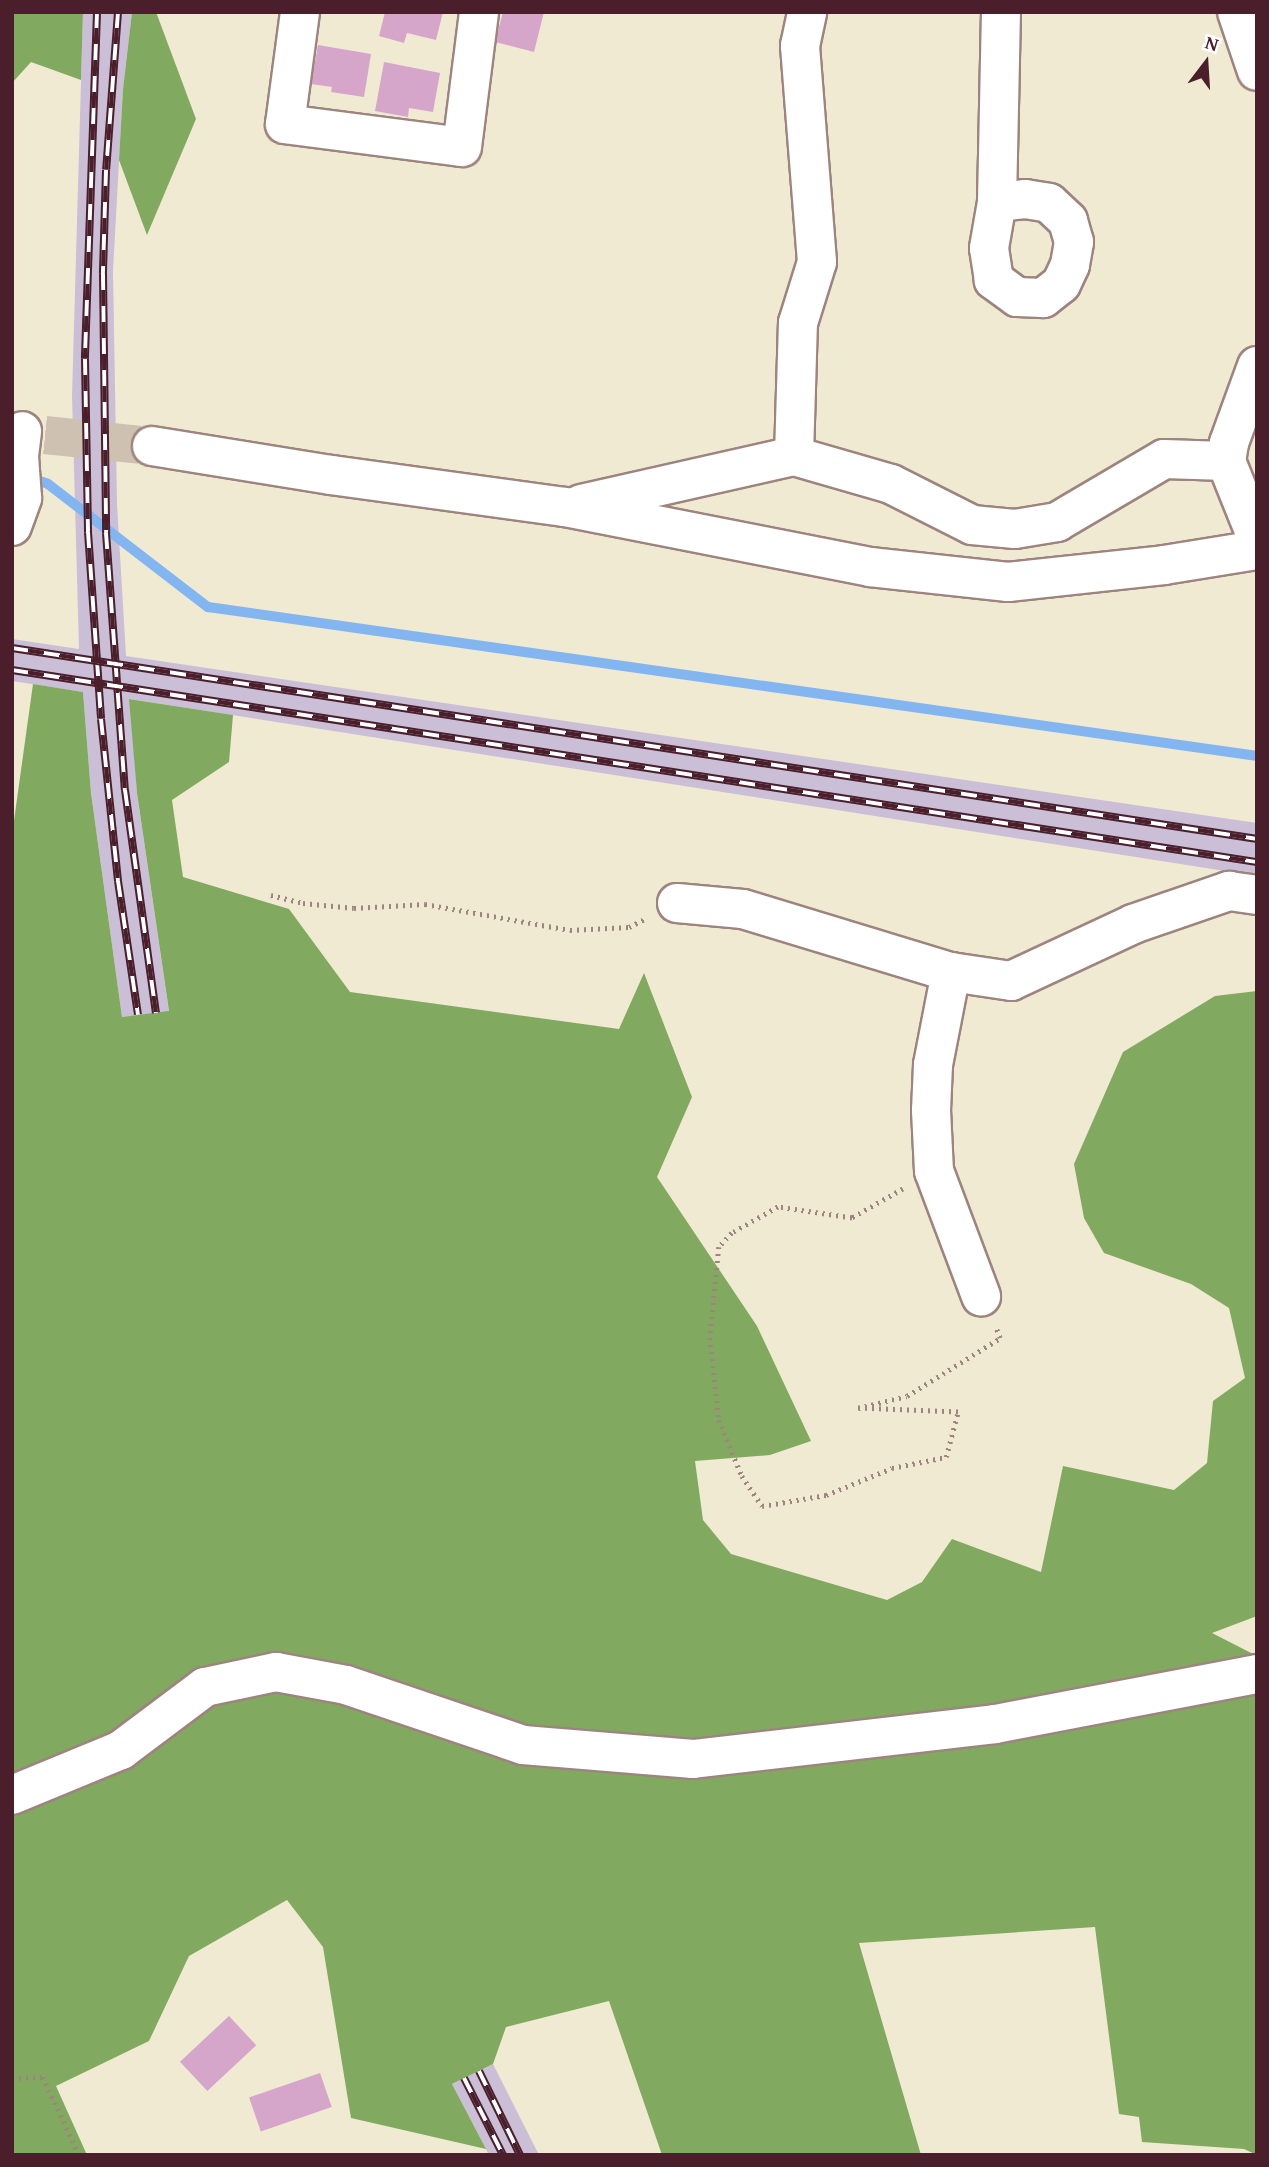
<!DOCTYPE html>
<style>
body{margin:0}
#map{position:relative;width:1269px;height:2167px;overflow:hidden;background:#f0ead3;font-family:"Gentium Book Plus",serif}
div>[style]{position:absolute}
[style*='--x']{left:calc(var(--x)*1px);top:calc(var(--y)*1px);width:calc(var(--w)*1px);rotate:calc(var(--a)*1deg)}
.industrial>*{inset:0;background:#cabfd6}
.forest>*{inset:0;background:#82a960}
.stream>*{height:10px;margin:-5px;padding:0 5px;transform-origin:5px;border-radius:5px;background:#83b5f0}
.building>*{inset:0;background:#d6a6ca;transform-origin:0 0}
.minor-tunnel>*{height:38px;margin-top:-19px;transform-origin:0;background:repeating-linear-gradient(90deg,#cfc1b1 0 38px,transparent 0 57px)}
.path>*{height:4.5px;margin-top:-2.25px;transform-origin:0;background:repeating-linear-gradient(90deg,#9d847f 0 2px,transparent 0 7px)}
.roads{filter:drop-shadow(2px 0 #9d847f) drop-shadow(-2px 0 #9d847f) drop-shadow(0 2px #9d847f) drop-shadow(0 -2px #9d847f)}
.minor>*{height:38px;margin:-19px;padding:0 19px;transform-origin:19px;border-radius:19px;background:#fff}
.rail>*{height:8px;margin-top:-4px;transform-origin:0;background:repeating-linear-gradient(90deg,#fff 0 16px,#4a1f2b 0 32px);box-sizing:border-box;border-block:2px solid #4a1f2b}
span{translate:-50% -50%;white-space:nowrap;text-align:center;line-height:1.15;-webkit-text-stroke:5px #fff;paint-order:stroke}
.frame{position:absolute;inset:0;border:14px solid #4a1f2b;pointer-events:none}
.north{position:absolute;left:1171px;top:28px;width:70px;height:70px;-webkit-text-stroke:5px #fff;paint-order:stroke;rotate:17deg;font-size:19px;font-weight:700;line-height:28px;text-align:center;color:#4a1f2b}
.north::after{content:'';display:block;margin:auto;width:24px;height:32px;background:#4a1f2b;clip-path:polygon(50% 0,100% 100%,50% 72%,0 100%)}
</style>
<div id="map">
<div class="industrial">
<div style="clip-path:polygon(83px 12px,132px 12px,123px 89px,113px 271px,117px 504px,126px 656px,1257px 823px,1257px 876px,130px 699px,137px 793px,169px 1012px,122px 1017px,91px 793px,83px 692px,12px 681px,12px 639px,79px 649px,72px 396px)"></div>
<div style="clip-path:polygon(493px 2064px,539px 2155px,489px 2155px,452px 2084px)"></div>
</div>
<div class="forest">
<div style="clip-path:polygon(12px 12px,83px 12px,81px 80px,31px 62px,12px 83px)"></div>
<div style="clip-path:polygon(132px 12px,156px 12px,196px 119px,147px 235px,119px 160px,123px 89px)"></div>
<div style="clip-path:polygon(33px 684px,83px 692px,91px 793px,122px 1017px,169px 1011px,137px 793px,129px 699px,233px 715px,229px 762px,172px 800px,183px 877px,289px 909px,350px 992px,619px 1029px,644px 973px,692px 1097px,657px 1177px,757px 1326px,811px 1441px,770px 1455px,695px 1461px,703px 1520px,731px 1554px,887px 1600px,922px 1582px,952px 1539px,1041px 1572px,1063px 1466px,1174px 1490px,1207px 1463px,1213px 1401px,1245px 1378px,1229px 1308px,1191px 1284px,1104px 1253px,1084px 1218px,1074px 1164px,1123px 1052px,1215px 996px,1257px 991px,1257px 1616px,1212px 1633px,1257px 1656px,1257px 2155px,1244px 2149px,1142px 2142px,1139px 2117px,1119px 2114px,1095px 1927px,859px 1943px,921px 2155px,662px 2155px,609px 2001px,506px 2027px,493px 2064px,452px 2084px,486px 2149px,351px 2118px,323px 1947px,287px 1900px,189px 1956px,149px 2041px,56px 2086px,87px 2155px,12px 2155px,12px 835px)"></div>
</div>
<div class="stream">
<div style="--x:28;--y:477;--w:21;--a:19"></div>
<div style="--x:48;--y:484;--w:202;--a:37.6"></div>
<div style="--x:208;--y:607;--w:1060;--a:8.08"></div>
</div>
<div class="building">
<div style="clip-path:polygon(385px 12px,443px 12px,436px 40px,407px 33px,404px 43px,379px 36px)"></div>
<div style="clip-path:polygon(503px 12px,544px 12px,534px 52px,495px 42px)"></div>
<div style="clip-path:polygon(318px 45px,371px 54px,364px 97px,331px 92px,332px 87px,311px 84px)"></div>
<div style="clip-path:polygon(384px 62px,440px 73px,433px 112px,409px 108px,408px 117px,375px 111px)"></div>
<div style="left:229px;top:2016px;width:40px;height:67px;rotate:47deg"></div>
<div style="left:320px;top:2073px;width:36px;height:75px;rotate:71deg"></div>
</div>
<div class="minor-tunnel">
<div style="--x:45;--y:435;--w:108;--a:5.9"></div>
</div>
<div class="path">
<div style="--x:271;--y:895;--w:33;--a:14"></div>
<div style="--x:303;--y:903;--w:51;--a:5.6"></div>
<div style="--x:354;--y:908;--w:71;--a:-3.2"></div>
<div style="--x:425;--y:904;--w:147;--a:10.2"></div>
<div style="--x:570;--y:930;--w:59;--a:-2.9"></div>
<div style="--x:629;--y:927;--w:18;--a:-27"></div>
<div style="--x:903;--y:1189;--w:59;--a:150.4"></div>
<div style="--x:852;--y:1218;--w:75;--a:-171.5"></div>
<div style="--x:778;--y:1207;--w:53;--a:150.5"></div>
<div style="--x:732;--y:1233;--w:19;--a:133"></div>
<div style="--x:719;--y:1247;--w:91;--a:95.6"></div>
<div style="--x:710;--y:1338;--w:82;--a:83.7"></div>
<div style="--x:719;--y:1420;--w:61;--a:67.7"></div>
<div style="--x:742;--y:1476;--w:36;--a:56"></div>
<div style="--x:762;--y:1506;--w:65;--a:-9.8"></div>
<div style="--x:826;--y:1495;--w:71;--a:-22.2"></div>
<div style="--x:892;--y:1468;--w:55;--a:-11.5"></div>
<div style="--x:946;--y:1457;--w:47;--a:-75.1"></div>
<div style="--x:958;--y:1412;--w:100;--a:-177.7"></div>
<div style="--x:858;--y:1408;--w:50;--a:-13.8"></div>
<div style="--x:907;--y:1396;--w:110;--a:-31.9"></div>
<div style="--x:1000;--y:1338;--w:11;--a:-112"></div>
<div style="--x:12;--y:2078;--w:31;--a:-2"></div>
<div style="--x:43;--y:2077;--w:86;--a:65.2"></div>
</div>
<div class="roads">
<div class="minor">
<div style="--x:300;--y:12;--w:113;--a:97.6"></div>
<div style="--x:285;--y:124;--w:178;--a:7.4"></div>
<div style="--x:462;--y:147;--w:136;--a:-82.8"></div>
<div style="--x:1237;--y:12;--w:62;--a:71.3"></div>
<div style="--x:997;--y:202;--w:28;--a:-6"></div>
<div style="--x:1025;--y:199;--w:24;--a:9"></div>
<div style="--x:1049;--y:203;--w:26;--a:43"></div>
<div style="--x:1068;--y:221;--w:22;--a:74"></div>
<div style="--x:1074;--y:242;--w:23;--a:100"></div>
<div style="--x:1070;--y:265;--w:21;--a:115"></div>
<div style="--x:1061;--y:284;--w:23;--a:142"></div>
<div style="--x:1043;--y:298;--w:26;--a:-178"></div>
<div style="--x:1017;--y:297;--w:29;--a:-144"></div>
<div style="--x:994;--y:280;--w:32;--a:-99"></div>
<div style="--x:989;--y:248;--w:47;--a:-80.1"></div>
<div style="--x:997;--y:202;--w:190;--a:-88.8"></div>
<div style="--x:1257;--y:366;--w:82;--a:110"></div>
<div style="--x:1229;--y:443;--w:18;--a:99"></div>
<div style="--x:1226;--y:461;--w:83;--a:68.1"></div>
<div style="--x:152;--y:446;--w:181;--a:9.2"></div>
<div style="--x:331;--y:475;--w:236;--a:7.8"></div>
<div style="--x:565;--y:507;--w:311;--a:11.1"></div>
<div style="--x:870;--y:567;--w:139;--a:6.2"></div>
<div style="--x:1008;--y:582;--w:157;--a:-6.2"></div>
<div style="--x:1164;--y:565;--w:94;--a:-9.2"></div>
<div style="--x:794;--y:456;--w:133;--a:-88.3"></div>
<div style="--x:798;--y:323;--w:64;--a:-72.7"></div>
<div style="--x:817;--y:262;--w:217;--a:-94.5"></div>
<div style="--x:800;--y:46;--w:35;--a:-78"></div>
<div style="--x:581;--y:504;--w:218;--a:-12.7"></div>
<div style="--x:794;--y:456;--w:101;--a:16.1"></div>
<div style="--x:891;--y:484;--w:91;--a:26.8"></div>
<div style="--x:972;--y:525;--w:43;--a:5.3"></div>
<div style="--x:1015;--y:529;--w:43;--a:-9.5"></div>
<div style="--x:1057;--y:522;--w:124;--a:-30.5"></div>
<div style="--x:1164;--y:459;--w:62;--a:1.8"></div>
<div style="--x:12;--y:526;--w:30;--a:-70"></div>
<div style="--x:22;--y:498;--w:42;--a:-94.1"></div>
<div style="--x:19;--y:456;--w:25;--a:-83"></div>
<div style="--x:677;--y:903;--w:66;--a:5.2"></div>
<div style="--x:743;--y:909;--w:217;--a:16.9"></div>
<div style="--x:951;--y:972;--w:61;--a:8.5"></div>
<div style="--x:1011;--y:981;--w:135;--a:-25"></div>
<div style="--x:1133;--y:924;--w:102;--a:-19"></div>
<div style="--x:1229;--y:891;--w:28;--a:8"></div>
<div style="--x:951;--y:972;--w:95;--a:101"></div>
<div style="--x:933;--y:1065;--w:45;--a:92.5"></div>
<div style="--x:931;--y:1110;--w:61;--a:87.2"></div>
<div style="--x:934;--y:1171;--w:134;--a:69.4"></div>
<div style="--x:12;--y:1795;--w:118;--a:-22.4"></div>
<div style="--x:121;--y:1750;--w:105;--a:-36.9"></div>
<div style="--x:205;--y:1687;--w:73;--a:-11.9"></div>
<div style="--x:276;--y:1672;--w:71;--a:10.5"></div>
<div style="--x:346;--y:1685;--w:187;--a:18.7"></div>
<div style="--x:523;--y:1745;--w:171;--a:4.7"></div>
<div style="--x:693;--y:1759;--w:304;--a:-6.6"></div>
<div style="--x:995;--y:1724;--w:267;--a:-10.8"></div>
</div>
</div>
<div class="rail">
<div style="--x:97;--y:12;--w:347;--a:92"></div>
<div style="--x:85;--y:359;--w:173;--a:89"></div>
<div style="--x:88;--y:532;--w:187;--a:86"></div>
<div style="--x:101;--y:719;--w:163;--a:84"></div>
<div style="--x:118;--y:881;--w:135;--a:81.5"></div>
<div style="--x:118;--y:12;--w:158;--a:94.3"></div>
<div style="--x:106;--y:170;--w:104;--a:91.7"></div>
<div style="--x:103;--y:274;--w:259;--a:89.3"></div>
<div style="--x:106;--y:533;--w:258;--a:85.8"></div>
<div style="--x:125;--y:790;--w:225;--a:82.1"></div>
<div style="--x:12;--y:648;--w:1260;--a:8.72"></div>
<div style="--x:12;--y:670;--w:1260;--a:8.77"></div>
<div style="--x:479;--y:2071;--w:93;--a:64"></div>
<div style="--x:464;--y:2078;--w:86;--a:63.1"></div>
</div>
<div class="frame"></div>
<div class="north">N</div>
</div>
